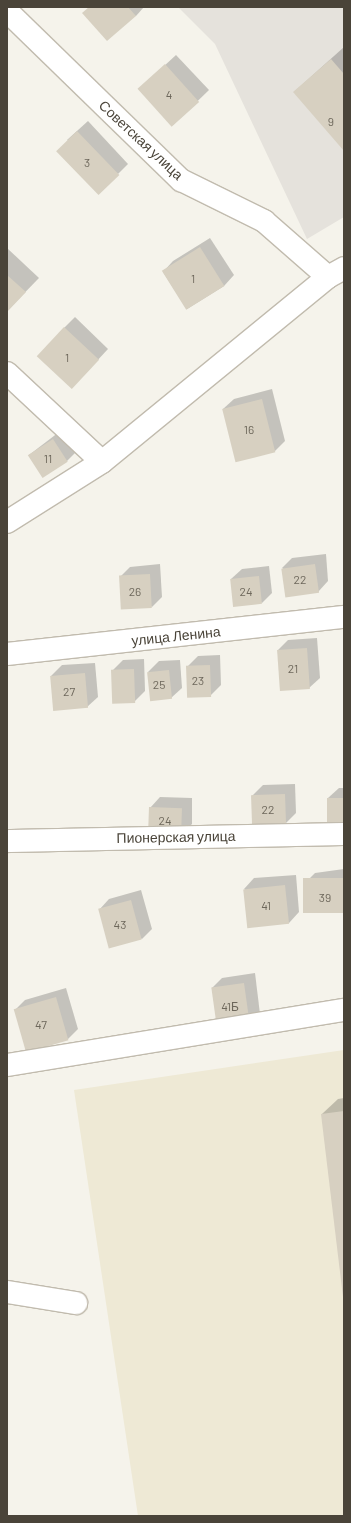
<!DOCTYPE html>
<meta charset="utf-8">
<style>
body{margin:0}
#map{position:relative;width:351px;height:1523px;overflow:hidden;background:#f5f3eb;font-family:Barlow,sans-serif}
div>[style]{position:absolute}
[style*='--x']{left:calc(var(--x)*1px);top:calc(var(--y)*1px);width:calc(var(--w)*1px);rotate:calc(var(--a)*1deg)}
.industrial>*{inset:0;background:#e5e2dc}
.education>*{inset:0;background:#eee9d5}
.shadow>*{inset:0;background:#0003}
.building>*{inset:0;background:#d7d0c1;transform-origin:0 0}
.roads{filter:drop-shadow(1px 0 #c1bbae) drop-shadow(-1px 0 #c1bbae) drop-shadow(0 1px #c1bbae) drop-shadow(0 -1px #c1bbae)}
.minor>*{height:22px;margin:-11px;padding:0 11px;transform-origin:11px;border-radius:11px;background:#fff}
span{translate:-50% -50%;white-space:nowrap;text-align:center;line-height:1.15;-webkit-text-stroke:3px #fff;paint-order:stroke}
.number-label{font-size:12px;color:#6d675b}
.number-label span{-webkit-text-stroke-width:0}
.street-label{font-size:14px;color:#4a4439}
.frame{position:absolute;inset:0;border:8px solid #4a4439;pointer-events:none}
</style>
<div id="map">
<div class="industrial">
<div style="clip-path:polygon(178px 7px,344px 7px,344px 217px,307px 239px,215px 44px)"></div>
</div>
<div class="education">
<div style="clip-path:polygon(344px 1050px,344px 1516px,138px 1516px,74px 1090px)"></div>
</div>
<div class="shadow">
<div style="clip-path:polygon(89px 7px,144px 7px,136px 16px)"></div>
<div style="clip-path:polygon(344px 47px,344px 149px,294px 92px)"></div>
<div style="clip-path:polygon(176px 55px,209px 90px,173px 125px,150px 79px)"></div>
<div style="clip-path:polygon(88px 121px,128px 164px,118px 174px,67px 140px)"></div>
<div style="clip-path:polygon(210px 238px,234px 275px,224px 286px,187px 309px,163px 272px,173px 261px)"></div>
<div style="clip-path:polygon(7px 248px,39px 278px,7px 311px)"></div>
<div style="clip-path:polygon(75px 317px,108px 349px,81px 378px,64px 328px)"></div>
<div style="clip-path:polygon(272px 389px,285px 441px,275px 451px,237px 461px,223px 409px,234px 399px)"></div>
<div style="clip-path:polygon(63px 429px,77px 451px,67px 461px,29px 455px)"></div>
<div style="clip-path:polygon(326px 554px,328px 581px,318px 592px,282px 568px,292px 558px)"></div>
<div style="clip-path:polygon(160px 564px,162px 597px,152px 607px,120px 577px,130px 567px)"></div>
<div style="clip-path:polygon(269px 566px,272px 593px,262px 603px,231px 579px,242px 569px)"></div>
<div style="clip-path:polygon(317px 638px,320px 678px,309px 688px,278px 650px,288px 640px)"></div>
<div style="clip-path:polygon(220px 655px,221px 685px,210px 696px,187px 667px,198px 656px)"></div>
<div style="clip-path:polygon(144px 659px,145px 691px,134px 702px,112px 671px,123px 660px)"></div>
<div style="clip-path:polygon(180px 660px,182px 688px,171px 698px,148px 672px,159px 661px)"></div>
<div style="clip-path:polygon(95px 663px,98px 697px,87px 707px,51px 676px,62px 665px)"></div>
<div style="clip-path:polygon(295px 784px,296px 813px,285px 824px,253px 825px,252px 796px,263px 785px)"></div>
<div style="clip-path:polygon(339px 788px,344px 788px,344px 826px,328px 798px)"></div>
<div style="clip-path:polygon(160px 797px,192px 798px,192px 824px,181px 834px,150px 808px)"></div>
<div style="clip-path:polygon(344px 869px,344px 912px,305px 883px,315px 873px)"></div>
<div style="clip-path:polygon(296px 875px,299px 912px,289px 923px,244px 889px,254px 878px)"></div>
<div style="clip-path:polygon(141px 890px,152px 929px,142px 939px,99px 910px,109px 899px)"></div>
<div style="clip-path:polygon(255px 973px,260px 1014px,249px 1024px,212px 988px,222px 978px)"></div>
<div style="clip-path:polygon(66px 988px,78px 1029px,68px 1039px,27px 1051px,15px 1010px,25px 1000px)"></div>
<div style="clip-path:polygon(344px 1098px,344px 1297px,322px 1114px,338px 1099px)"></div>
</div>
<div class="building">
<div style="clip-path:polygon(89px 7px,128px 7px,136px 16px,107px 41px,82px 13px)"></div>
<div style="clip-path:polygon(331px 59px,344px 74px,344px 151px,293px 92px)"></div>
<div style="left:165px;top:64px;width:51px;height:37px;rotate:48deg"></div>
<div style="left:77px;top:131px;width:61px;height:29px;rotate:46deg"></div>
<div style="left:200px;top:247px;width:46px;height:45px;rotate:58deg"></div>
<div style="clip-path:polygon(7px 275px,26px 292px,7px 312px)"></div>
<div style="left:64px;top:327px;width:48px;height:40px;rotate:43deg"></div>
<div style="left:262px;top:399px;width:55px;height:41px;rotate:76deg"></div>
<div style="left:53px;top:439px;width:27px;height:30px;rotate:57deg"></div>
<div style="left:315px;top:564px;width:29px;height:34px;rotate:82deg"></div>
<div style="left:150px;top:574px;width:34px;height:31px;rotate:87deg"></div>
<div style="left:259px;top:576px;width:28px;height:29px;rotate:84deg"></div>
<div style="left:307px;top:648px;width:41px;height:30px;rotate:86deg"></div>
<div style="left:210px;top:665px;width:32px;height:24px;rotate:88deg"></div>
<div style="left:134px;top:669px;width:34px;height:23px;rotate:88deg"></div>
<div style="left:169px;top:670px;width:29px;height:22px;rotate:84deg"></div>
<div style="left:85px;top:673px;width:35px;height:35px;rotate:85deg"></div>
<div style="left:285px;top:794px;width:31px;height:34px;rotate:88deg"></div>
<div style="left:327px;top:798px;width:17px;height:29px"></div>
<div style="left:149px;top:807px;width:33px;height:27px;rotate:2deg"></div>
<div style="left:344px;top:878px;width:35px;height:41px;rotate:90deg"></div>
<div style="left:285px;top:885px;width:39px;height:42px;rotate:84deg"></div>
<div style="left:131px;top:900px;width:41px;height:34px;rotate:75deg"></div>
<div style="left:244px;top:983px;width:42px;height:33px;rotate:82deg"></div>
<div style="left:56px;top:997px;width:45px;height:44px;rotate:74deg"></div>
<div style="clip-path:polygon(344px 1111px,344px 1297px,343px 1297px,321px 1114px)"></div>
</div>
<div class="roads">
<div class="minor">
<div style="--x:7;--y:11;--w:243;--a:44.2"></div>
<div style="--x:181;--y:180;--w:93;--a:26.3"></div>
<div style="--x:264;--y:221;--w:85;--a:41.2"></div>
<div style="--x:7;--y:373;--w:130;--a:43.1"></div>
<div style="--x:7;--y:522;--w:112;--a:-32.3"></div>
<div style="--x:102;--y:462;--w:292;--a:-39.3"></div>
<div style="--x:328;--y:277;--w:18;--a:-29"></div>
<div style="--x:7;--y:654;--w:339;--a:-6.3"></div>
<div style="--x:7;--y:841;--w:337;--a:-1.2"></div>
<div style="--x:7;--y:1065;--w:341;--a:-9.3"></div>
<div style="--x:7;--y:1292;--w:70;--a:9.1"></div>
</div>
</div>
<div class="number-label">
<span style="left:169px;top:95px">4</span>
<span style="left:331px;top:122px">9</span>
<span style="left:87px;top:163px">3</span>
<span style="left:193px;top:279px">1</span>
<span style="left:67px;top:358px">1</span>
<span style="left:249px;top:430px">16</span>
<span style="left:48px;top:459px">11</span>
<span style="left:300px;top:580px">22</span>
<span style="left:135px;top:592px">26</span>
<span style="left:246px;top:592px">24</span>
<span style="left:293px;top:669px">21</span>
<span style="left:198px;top:681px">23</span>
<span style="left:159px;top:685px">25</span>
<span style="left:69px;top:692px">27</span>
<span style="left:268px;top:810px">22</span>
<span style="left:165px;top:821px">24</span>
<span style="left:325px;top:898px">39</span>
<span style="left:266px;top:906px">41</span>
<span style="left:120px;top:925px">43</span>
<span style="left:230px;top:1007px">41Б</span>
<span style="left:41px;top:1025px">47</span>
</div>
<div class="street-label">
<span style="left:141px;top:140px;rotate:43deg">Советская улица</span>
<span style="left:176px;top:636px;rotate:-6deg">улица Ленина</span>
<span style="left:176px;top:837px;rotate:-1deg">Пионерская улица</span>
</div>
<div class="frame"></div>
</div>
